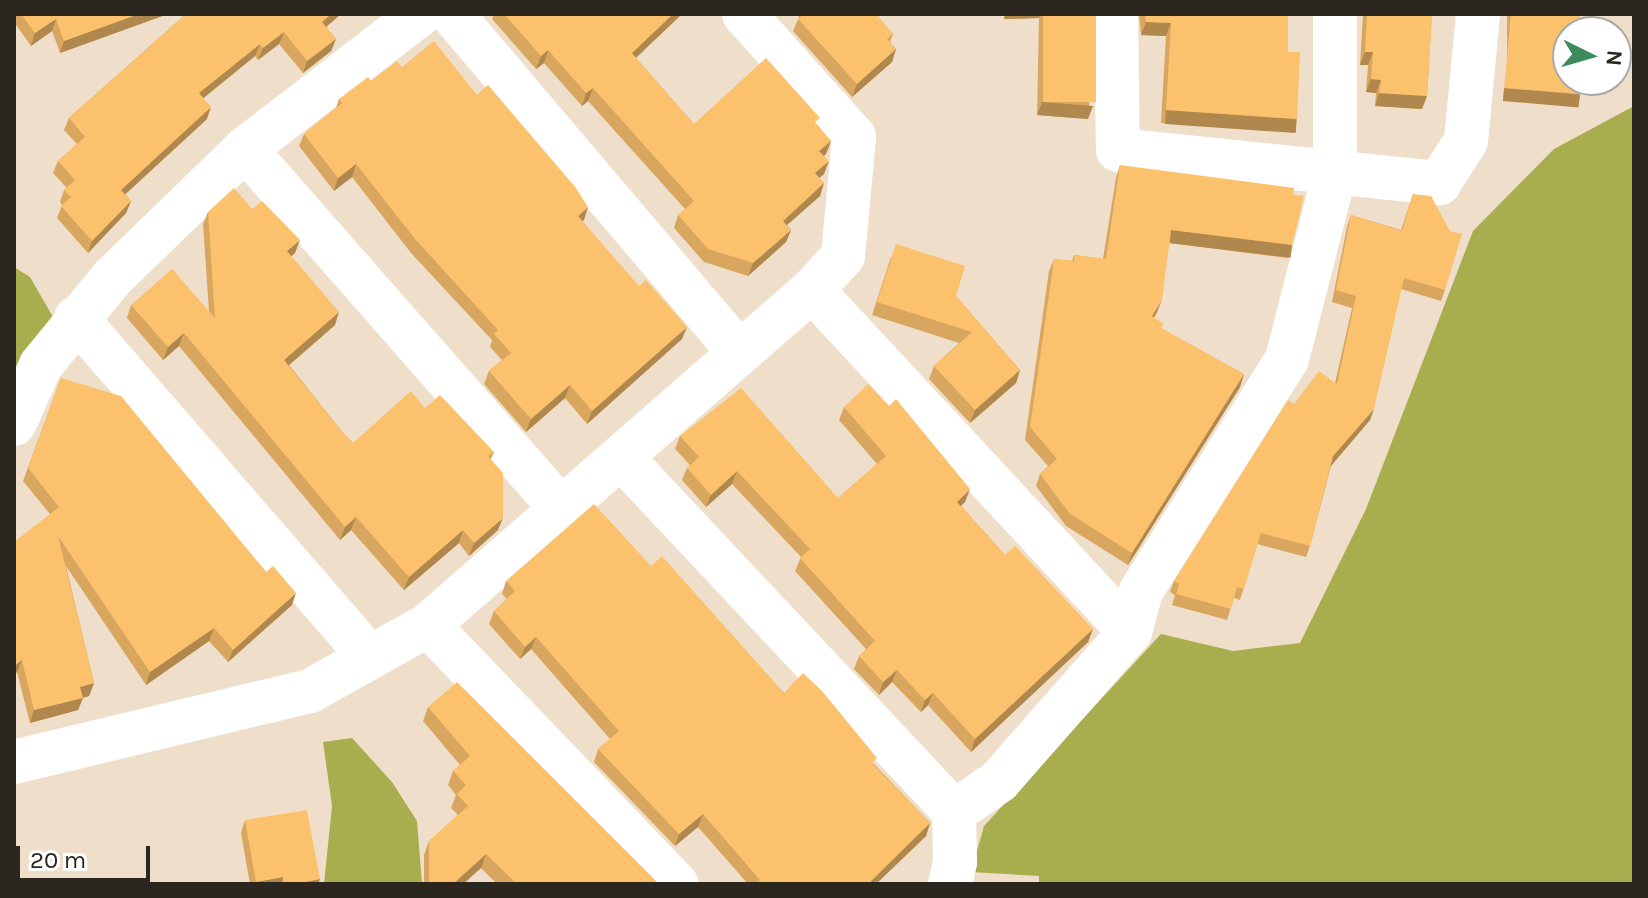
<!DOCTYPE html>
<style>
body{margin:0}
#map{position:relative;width:1648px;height:898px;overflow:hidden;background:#efdfca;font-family:Karla,sans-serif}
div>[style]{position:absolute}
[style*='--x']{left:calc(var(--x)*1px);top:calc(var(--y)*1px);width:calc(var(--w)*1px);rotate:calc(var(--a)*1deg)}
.forest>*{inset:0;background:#a8ae4d}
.street>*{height:44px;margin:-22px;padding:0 22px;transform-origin:22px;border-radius:22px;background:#fff}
.wall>*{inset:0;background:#d8a65e;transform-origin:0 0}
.shaded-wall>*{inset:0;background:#b0874c;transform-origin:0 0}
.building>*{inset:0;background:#fbc16d;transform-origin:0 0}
span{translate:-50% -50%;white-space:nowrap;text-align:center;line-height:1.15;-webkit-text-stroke:6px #fff;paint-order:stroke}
.frame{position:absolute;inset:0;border:16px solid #2c271e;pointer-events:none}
.north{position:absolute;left:1552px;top:16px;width:80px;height:80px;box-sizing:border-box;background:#fff;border:2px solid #aba9a5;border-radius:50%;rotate:95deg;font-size:22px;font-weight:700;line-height:32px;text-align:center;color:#2c271e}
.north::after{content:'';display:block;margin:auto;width:28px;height:36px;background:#3b8b5c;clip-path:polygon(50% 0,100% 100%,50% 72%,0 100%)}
.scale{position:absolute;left:16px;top:846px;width:134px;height:36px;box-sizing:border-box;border:4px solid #2c271e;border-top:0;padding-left:10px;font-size:24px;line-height:28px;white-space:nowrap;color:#2c271e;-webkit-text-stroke:6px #fff;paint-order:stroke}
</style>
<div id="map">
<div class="forest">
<div style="clip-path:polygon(1634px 106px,1634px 884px,1039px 884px,1039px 876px,971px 872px,984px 826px,1161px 634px,1233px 651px,1300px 643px,1366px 509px,1473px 231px,1554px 149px)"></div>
<div style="clip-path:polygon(14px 267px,30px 277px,53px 317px,14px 386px)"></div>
<div style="clip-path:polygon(352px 738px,392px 782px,417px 821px,422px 884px,324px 884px,332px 806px,323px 742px)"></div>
</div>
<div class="street">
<div style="--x:452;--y:14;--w:444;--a:49.7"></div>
<div style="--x:1116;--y:14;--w:136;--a:89.2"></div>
<div style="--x:1118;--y:150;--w:323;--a:5.9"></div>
<div style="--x:1439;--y:183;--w:50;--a:-57.3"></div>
<div style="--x:1466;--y:141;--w:128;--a:-84.6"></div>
<div style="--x:245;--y:149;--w:479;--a:48.7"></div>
<div style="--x:812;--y:290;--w:467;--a:47.1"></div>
<div style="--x:76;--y:318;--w:449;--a:49.1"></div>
<div style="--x:14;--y:424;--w:65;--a:-65.4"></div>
<div style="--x:41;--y:365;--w:112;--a:-50.8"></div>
<div style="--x:112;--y:278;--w:185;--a:-44.1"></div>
<div style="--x:245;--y:149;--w:221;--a:-37.6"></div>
<div style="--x:621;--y:457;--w:487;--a:46.8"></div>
<div style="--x:428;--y:625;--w:359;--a:46.2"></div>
<div style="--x:14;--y:762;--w:304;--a:-13.5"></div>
<div style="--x:310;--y:691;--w:135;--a:-29.2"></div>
<div style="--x:428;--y:625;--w:510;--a:-41.1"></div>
<div style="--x:812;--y:290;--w:46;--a:-47.6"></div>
<div style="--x:843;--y:256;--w:120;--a:-84.7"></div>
<div style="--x:854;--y:137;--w:165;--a:-131.8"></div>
<div style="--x:950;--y:884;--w:23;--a:-77"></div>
<div style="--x:955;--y:862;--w:50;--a:-91.1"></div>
<div style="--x:954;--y:812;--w:55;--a:-34.6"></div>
<div style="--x:999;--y:781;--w:198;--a:-48.7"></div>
<div style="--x:1130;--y:632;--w:42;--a:-75"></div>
<div style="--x:1141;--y:591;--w:274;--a:-57.8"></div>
<div style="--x:1287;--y:359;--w:193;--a:-75.6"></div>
<div style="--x:1335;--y:172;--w:158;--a:-90"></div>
</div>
<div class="wall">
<div style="clip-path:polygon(14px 14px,168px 14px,60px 53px,52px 31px,31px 46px,14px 22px)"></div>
<div style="clip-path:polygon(186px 14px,341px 14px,326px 27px,336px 39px,331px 51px,303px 73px,279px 44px,258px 60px,255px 56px,203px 98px,207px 119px,125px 194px,131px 201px,126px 213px,88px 253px,57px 218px,62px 205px,60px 202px,64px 190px,67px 188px,53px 173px,58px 161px,77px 144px,64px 130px,69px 118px)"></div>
<div style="clip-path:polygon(494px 14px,682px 14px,636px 58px,694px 124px,817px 125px,831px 141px,826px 154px,824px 156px,824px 174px,819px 178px,824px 183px,820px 196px,787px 225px,791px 230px,786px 242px,748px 276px,704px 262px,674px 228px,678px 215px,685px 209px,588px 101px,582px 106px,544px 63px,536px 69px,492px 19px)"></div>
<div style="clip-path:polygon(797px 14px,876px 14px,893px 34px,890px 42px,896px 49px,892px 62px,852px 97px,793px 31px,799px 17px)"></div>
<div style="clip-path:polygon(1004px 14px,1096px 14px,1088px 119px,1037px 115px,1039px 18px,1004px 19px)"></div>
<div style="clip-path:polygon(1139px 14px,1288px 14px,1288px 52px,1297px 119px,1292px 132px,1161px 123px,1166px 36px,1141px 35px)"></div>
<div style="clip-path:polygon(1363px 14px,1432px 14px,1427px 96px,1422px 109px,1375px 106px,1376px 93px,1366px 92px,1368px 65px,1360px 65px)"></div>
<div style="left:1507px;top:14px;width:73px;height:86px"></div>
<div style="clip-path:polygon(402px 67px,477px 95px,584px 220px,582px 221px,682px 339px,587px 424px,565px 398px,526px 432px,484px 384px,489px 371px,502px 360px,490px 347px,492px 340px,411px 253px,352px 177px,334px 191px,299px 146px,304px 134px,336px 108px,339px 99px,371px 81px)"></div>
<div style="clip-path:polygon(1120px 165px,1292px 245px,1287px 258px,1169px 243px,1157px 312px,1154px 318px,1162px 329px,1244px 374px,1240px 387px,1128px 565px,1066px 526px,1036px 486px,1040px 474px,1048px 466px,1025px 440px,1049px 271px,1054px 259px,1072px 261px,1074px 255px,1103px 259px,1116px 178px)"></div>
<div style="clip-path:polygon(1413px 194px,1445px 290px,1441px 301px,1401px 289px,1370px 420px,1331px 466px,1310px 546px,1306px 557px,1257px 544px,1240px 600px,1234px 598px,1227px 620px,1172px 605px,1175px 595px,1170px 592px,1174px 581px,1294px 404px,1335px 383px,1352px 308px,1332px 302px,1347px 227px,1351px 215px,1401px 230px)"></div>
<div style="clip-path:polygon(252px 209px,295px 253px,291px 256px,335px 325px,289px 365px,344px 434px,353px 443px,425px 408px,494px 452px,491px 459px,498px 530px,469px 556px,459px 543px,404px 590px,351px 530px,340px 540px,179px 346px,163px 360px,127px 318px,131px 305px,209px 311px,203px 224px,208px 212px)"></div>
<div style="clip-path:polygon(891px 257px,956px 296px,1020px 370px,1016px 383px,970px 423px,929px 379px,934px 366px,959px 343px,872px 315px)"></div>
<div style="clip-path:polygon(61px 378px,292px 605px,228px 662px,209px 641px,146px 685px,66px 566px,94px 683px,89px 696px,83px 698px,78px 710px,30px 723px,17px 672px,50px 514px,23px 481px)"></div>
<div style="clip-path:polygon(844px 407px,965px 502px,961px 506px,1005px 555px,1093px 629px,1088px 642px,971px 752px,928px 705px,921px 712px,892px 682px,879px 695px,854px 669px,859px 656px,866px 649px,795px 571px,801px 557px,732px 484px,706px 507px,682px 480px,687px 468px,690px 465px,675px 449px,680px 436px,838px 498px,877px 464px,839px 420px)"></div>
<div style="clip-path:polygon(651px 566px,784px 693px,875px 765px,930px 823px,926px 836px,876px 884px,748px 884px,698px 827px,675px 846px,594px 762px,598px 749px,610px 739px,531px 649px,520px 659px,489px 624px,494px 611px,507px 599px,502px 594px,506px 581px)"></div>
<div style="clip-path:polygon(428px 707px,656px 884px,497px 884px,481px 868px,463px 884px,424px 884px,424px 855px,429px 841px,458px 815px,451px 808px,456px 795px,448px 785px,453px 771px,460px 765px,423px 721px)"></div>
<div style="clip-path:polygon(245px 820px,320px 879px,318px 884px,250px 884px,241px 833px)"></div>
</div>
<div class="shaded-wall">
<div style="clip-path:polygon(139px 14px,168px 14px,60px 53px,64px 41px)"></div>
<div style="clip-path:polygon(331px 14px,341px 14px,318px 34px,322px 22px)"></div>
<div style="clip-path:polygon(673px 14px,682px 14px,627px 66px,632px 53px)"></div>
<div style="clip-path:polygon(1006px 14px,1040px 14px,1039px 18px,1004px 19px)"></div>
<div style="clip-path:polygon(56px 19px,52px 31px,31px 46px,35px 33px)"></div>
<div style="clip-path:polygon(1146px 22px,1171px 23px,1166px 36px,1141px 35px)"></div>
<div style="clip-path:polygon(284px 32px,279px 44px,258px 60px,263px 48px)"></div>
<div style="clip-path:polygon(336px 39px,331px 51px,303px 73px,307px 61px)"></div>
<div style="clip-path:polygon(260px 44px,255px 56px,195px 105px,199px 93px)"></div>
<div style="clip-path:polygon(896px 49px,892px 62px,852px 97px,857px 84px)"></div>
<div style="clip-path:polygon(548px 50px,544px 63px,536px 69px,541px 56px)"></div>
<div style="clip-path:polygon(1365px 52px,1373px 52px,1368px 65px,1360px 65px)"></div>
<div style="clip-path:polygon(1371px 79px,1381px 80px,1376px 93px,1366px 92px)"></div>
<div style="clip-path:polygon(593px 88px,588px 101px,582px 106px,586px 93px)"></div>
<div style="left:1504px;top:88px;width:76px;height:13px;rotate:5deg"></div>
<div style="clip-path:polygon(1379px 93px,1427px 96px,1422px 109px,1375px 106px)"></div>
<div style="clip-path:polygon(1042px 102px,1093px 106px,1088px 119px,1037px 115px)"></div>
<div style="clip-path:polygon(211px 107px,207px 119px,117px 202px,121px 190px)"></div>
<div style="left:1166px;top:110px;width:131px;height:14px;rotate:4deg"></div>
<div style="clip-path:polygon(831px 141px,826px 154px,814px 164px,819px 151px)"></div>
<div style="clip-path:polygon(829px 161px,824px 174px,810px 186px,815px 173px)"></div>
<div style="clip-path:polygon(356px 164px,352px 177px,334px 191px,338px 178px)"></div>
<div style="clip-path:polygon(824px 183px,820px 196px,778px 233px,783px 221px)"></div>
<div style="clip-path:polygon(131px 201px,126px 213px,88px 253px,92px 241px)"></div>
<div style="clip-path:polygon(588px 207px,584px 220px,573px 229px,578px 216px)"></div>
<div style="clip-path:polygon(791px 230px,786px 242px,748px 276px,753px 263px)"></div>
<div style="left:1171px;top:230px;width:122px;height:13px;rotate:7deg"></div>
<div style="clip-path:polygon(300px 240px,295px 253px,282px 264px,287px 251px)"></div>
<div style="clip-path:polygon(1162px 300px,1157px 312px,1147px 329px,1152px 316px)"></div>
<div style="clip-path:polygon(339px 312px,335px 325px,280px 373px,284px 360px)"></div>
<div style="clip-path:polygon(687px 327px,682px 339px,587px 424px,592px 411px)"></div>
<div style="clip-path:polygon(184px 333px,179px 346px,163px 360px,168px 347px)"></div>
<div style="clip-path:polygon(1020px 370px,1016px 383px,970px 423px,975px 410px)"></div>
<div style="clip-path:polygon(1244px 374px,1240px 387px,1128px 565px,1132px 553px)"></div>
<div style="clip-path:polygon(570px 385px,565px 398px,526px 432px,531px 419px)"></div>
<div style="clip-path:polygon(1374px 409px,1370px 420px,1329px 468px,1333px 456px)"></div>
<div style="clip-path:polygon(737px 471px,732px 484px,706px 507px,711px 495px)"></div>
<div style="clip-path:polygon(970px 489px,965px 502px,952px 514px,957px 502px)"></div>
<div style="clip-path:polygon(356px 517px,351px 530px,340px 540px,345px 527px)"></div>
<div style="clip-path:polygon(503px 518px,498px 530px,469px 556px,474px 543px)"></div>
<div style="clip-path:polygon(463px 530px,459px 543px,404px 590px,409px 577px)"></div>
<div style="clip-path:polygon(296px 593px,292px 605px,228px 662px,233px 650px)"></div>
<div style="clip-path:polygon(214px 628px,209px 641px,146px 685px,150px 672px)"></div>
<div style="clip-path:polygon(1093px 629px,1088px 642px,971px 752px,975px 739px)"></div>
<div style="clip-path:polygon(536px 637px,531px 649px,520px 659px,525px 647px)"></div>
<div style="clip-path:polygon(22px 660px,17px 672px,14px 675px,14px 666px)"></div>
<div style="clip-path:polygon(897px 670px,892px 682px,879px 695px,883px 682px)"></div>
<div style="clip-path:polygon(94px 683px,89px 696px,76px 699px,80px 687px)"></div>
<div style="clip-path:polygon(933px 693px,928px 705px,921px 712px,925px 700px)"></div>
<div style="clip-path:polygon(83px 698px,78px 710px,30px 723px,34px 710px)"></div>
<div style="clip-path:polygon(703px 814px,698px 827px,675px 846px,679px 834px)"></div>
<div style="clip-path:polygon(930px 823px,926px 836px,876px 884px,868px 884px)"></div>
<div style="clip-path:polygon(486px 854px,481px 868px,463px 884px,453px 884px)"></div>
<div style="clip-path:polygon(283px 877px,281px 884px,256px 884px,256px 882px)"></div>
<div style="clip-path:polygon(320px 879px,318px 884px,295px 884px)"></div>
</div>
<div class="building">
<div style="clip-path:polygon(21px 14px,139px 14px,64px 41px,56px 19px,35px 33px)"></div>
<div style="clip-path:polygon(186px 14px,331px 14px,322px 22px,336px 39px,307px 61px,284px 32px,263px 48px,260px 44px,199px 93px,211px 107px,121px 190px,131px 201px,92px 241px,61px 206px,71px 197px,64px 190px,75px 180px,58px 161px,85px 137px,69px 118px)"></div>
<div style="clip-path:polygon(504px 14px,673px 14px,632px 53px,694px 124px,766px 58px,820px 118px,815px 122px,831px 141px,819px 151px,829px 161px,815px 173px,824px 183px,783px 221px,791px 230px,753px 263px,708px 249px,678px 215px,694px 201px,593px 88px,586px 93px,548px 50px,541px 56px)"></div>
<div style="clip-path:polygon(803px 14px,876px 14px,893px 34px,887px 39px,896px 49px,857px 84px,798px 19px)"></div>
<div style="left:1043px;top:14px;width:53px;height:88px"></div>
<div style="clip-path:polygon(1145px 14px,1288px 14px,1288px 52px,1300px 52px,1297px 119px,1166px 110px,1171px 23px,1146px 22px)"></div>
<div style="clip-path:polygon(1367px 14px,1432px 14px,1427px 96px,1379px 93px,1381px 80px,1371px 79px,1373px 52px,1365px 52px)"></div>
<div style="clip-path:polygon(1511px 14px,1580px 14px,1580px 21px,1586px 21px,1585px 32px,1568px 32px,1568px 80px,1581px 80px,1580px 94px,1504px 88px)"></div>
<div style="clip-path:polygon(434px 41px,477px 95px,488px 85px,576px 188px,588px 207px,578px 216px,639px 286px,646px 280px,687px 327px,592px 411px,570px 385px,531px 419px,489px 371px,511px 353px,494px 334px,498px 330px,416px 240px,356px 164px,338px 178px,304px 134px,342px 103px,339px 99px,368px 77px,371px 81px,397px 61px,402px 67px)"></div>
<div style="clip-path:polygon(1120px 165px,1294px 188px,1293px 195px,1304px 196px,1292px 245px,1171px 230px,1162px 300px,1152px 316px,1164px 324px,1161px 328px,1244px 374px,1132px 553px,1070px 514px,1040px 474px,1057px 459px,1030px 427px,1054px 259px,1074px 261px,1074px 255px,1106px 259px)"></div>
<div style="clip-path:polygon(234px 188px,252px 209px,262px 201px,300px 240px,287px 251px,339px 312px,284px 360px,344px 434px,353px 443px,411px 391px,425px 408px,440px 395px,494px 452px,488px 456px,503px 473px,503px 518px,474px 543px,463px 530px,409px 577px,356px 517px,345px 527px,184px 333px,168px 347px,131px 305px,172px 269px,215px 318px,208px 212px)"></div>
<div style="clip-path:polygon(1413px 194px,1431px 196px,1450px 231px,1462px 234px,1445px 290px,1404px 278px,1374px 409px,1333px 456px,1310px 546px,1261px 533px,1244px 589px,1237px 587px,1231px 609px,1176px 594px,1179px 584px,1174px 581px,1288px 400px,1294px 404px,1319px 371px,1337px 384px,1356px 296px,1336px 290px,1351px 215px,1402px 231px)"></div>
<div style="clip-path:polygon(896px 244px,965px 266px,956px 296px,1020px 370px,975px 410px,934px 366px,972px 332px,877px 302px)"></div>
<div style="clip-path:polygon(61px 378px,121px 396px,266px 572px,273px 566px,296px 593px,233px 650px,214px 628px,150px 672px,58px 536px,94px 683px,80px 687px,83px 698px,34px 710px,22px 660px,14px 666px,14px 542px,59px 507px,28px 468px)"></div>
<div style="clip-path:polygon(868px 384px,889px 406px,896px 399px,970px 489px,957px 502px,1005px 555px,1015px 546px,1093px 629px,975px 739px,933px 693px,925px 700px,897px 670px,883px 682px,859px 656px,875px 641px,800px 558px,810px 549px,737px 471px,711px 495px,687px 468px,699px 457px,680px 436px,741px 388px,838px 498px,886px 456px,844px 407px)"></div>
<div style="clip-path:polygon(594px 504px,651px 566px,662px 556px,784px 693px,803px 673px,822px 691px,877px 758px,872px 763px,930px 823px,868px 884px,756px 884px,760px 880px,703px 814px,679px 834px,598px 749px,619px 731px,536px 637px,525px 647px,494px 611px,515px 591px,506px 581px)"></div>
<div style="clip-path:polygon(457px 682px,657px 882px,654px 884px,517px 884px,486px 854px,453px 884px,429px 884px,429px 841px,468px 806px,457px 794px,466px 785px,453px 771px,470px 756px,428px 707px)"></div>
<div style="clip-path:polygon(307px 810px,320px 879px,295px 884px,284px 884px,283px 877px,256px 882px,245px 820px)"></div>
</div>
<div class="frame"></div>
<div class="north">N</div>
<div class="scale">20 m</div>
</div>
